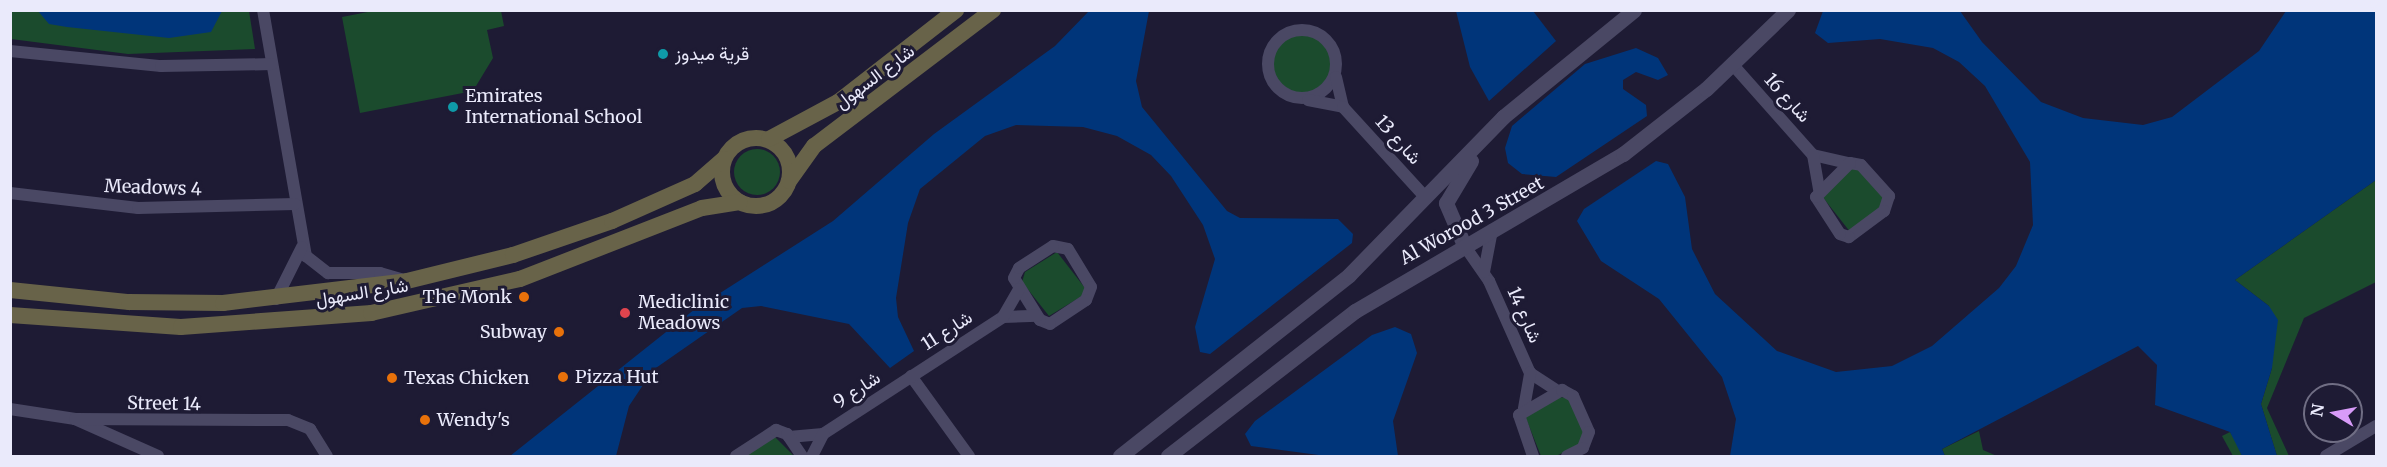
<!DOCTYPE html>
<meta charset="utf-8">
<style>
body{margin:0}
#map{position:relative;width:2387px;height:467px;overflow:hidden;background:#1e1b34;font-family:Merriweather,Vazirmatn,serif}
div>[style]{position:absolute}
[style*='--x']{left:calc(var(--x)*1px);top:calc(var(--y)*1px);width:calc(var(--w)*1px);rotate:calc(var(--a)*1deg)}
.green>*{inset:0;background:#1b4b2d}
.round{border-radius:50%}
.water>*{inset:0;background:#00357a}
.minor>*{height:12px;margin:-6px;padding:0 6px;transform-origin:6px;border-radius:6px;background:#4a4864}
.minor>.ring{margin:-6px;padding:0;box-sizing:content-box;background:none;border:12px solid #4a4864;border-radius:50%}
.tertiary>*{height:15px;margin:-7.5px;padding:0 7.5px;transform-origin:7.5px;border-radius:7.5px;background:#4a4864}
.secondary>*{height:16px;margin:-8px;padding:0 8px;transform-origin:8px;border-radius:8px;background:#686349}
.secondary>.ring{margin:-8px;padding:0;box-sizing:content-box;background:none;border:16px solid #686349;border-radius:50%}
.dots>*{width:16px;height:16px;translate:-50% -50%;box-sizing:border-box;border:3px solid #1e1b34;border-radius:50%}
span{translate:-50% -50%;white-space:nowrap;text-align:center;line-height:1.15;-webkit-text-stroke:6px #1e1b34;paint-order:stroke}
.poi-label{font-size:18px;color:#eaeafb}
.left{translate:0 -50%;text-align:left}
.right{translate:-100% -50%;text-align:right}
.street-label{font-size:18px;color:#eaeafb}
.frame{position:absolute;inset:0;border:12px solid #eaeafb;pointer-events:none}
.north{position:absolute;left:2303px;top:383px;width:60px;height:60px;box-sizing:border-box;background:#1e1b34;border:2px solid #706e84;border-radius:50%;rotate:280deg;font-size:16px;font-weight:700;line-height:24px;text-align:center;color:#eaeafb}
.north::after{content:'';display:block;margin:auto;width:21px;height:27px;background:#d89bf8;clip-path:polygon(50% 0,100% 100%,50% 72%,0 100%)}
</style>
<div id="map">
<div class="green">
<div style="clip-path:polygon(10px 11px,249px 11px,255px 49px,128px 54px,11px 39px)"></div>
<div style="clip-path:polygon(373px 11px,501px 11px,504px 26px,487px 30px,493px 58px,473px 91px,360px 113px,342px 17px)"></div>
<div class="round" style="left:1273px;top:35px;width:58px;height:58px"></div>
<div class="round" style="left:734px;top:149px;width:46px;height:46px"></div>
<div style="clip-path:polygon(1858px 168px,1883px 196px,1884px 204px,1851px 233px,1821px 195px,1849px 169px)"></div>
<div style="clip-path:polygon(2376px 180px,2376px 282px,2304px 318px,2267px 408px,2289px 456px,2277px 456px,2261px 404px,2272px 368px,2269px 306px,2235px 280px)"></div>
<div style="clip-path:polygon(1057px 252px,1085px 288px,1082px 296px,1049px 316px,1022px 282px,1025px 272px)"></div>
<div style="clip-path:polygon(1559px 397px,1568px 398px,1586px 432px,1581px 444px,1556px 456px,1541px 456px,1525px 416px)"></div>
<div style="clip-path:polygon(1979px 431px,1983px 450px,1997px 456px,1945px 456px,1942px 449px)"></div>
<div style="clip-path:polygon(2230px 432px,2236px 441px,2242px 456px,2233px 456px,2222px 436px)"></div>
<div style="clip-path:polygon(775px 437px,794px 456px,744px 456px)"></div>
</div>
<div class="water">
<div style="clip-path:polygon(222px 11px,211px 32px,169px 38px,67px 27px,49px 24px,38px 11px)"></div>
<div style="clip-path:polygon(1089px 11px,1149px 11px,1136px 81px,1142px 107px,1227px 211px,1240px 218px,1338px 219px,1353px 234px,1352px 243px,1210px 354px,1200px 352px,1195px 327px,1215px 259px,1203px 225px,1171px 176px,1151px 155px,1117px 136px,1083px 127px,1016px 125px,985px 136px,920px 189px,908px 223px,896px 298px,898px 317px,914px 351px,890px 368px,849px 324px,761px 306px,742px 308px,653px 370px,629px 406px,616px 456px,510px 456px,695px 309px,833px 221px,934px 134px,1055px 46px)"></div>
<div style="clip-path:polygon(1456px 11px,1533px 11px,1556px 41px,1489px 101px,1470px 67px)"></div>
<div style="clip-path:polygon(1823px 11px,1960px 11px,1982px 42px,2041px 102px,2083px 118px,2143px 125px,2172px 117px,2259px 51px,2286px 11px,2376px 11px,2376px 180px,2235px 280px,2269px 306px,2278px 320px,2272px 368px,2261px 404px,2277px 456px,2242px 456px,2230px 432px,2155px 405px,2157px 365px,2138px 346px,1942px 449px,1945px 456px,1730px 456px,1736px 419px,1722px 377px,1659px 299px,1601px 261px,1577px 221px,1584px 209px,1656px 161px,1668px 164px,1685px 197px,1692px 249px,1715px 294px,1777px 351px,1836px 372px,1892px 366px,1932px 346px,1999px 288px,2016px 266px,2033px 225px,2030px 162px,1985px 86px,1959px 62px,1933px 48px,1880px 39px,1828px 43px,1815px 33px)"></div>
<div style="clip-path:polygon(1636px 48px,1658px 58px,1668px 75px,1658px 80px,1636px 72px,1623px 80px,1623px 89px,1646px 105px,1647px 116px,1556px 177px,1522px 174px,1508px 163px,1505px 148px,1512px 126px,1585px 64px)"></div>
<div style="clip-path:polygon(1395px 327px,1411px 334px,1417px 353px,1393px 421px,1398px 456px,1326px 456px,1251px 446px,1245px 434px,1255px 421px,1372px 335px)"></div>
</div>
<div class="minor">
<div style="--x:263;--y:10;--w:250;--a:80.1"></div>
<div style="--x:306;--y:256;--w:28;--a:38"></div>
<div style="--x:328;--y:273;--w:52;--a:0"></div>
<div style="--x:380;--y:273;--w:26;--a:16"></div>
<div class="ring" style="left:1268px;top:30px;width:56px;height:56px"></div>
<div style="--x:10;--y:51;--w:152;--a:5.7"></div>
<div style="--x:161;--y:66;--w:111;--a:-1"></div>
<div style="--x:1733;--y:65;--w:120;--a:48.4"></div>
<div style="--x:1813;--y:155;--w:35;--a:13"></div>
<div style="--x:1336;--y:77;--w:31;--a:77"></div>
<div style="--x:1308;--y:100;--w:36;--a:11"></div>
<div style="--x:1343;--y:107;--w:123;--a:47.6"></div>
<div style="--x:1813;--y:155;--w:35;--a:80"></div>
<div style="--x:1850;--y:163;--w:11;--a:10"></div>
<div style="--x:1861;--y:165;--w:42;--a:47.9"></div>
<div style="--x:1889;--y:196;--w:16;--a:108"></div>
<div style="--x:1884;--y:211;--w:44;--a:143.4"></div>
<div style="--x:1849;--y:237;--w:9;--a:-162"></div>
<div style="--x:1840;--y:234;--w:44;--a:-123"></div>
<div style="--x:1816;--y:197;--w:48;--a:-45"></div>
<div style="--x:10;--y:193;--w:129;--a:6.7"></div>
<div style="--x:138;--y:208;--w:157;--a:-1.5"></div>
<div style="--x:1464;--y:245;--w:44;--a:55.2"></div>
<div style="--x:1489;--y:281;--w:101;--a:66"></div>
<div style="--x:1530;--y:373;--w:33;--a:33"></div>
<div style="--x:1053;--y:246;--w:15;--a:11"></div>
<div style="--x:1068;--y:249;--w:44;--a:58.8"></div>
<div style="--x:1091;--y:287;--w:14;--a:111"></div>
<div style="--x:1086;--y:300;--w:43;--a:146.3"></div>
<div style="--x:1050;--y:324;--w:11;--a:-158"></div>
<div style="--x:1040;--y:320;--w:49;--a:-121.8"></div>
<div style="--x:1014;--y:278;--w:11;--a:-63"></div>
<div style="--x:1019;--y:268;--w:40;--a:-32.9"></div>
<div style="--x:1484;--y:272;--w:43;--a:-79.2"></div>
<div style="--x:276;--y:299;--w:58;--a:-63.4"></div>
<div style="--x:1003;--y:317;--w:34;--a:-2"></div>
<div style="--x:911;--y:376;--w:99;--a:54.1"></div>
<div style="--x:1524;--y:408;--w:36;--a:-80"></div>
<div style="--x:10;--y:409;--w:66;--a:8.7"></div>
<div style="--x:789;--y:437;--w:34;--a:-5"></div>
<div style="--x:823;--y:434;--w:215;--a:-33"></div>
<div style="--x:1003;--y:317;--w:32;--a:-60"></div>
<div style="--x:158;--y:456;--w:91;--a:-156"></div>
<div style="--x:75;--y:419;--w:213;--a:0.3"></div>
<div style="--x:288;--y:420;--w:24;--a:22"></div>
<div style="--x:310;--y:429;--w:32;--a:58"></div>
<div style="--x:736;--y:456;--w:48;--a:-33"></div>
<div style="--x:776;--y:430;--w:12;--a:20"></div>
<div style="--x:787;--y:434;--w:27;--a:56"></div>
<div style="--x:812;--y:456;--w:25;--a:-63"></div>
<div style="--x:1533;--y:456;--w:43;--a:-108.9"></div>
<div style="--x:1519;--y:415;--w:50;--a:-30.2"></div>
<div style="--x:1562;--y:390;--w:13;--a:29"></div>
<div style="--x:1573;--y:396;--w:39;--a:66"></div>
<div style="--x:1589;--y:432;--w:17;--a:111"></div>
<div style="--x:1583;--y:448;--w:18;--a:153"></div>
<div style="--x:2326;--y:456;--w:58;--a:-31"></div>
</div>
<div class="tertiary">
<div style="--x:1464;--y:245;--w:46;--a:-113.2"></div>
<div style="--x:1446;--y:203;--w:49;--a:-59.2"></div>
<div style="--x:1120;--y:456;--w:292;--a:-38.3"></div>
<div style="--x:1349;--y:275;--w:221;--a:-45.7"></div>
<div style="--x:1503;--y:117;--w:169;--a:-39.2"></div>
<div style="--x:1168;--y:456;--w:237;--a:-37.8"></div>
<div style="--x:1355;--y:311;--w:311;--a:-30.4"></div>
<div style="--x:1623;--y:154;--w:105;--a:-38.1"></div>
<div style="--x:1706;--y:89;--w:114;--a:-43.9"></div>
</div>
<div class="secondary">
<div class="ring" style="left:722px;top:138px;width:52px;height:52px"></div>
<div style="--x:769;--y:139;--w:78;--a:-28.2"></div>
<div style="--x:838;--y:102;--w:150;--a:-37.9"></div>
<div style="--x:789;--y:181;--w:43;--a:-54.5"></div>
<div style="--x:814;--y:146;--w:225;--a:-37.2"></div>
<div style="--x:10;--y:290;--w:120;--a:5.8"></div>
<div style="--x:129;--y:302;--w:94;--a:0.6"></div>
<div style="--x:223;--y:303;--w:185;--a:-6.8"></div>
<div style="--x:407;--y:281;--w:109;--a:-13.8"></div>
<div style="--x:513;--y:255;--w:105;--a:-19"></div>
<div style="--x:612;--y:221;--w:91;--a:-24"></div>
<div style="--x:695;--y:184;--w:38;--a:-41"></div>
<div style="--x:10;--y:315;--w:171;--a:4"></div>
<div style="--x:181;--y:327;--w:191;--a:-4.2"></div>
<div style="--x:371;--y:313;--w:153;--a:-12.9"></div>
<div style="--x:520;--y:279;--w:195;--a:-21.3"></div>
<div style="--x:702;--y:208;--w:38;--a:-9"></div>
</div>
<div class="dots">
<div style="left:663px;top:54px;background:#0f9aa8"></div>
<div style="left:453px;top:107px;background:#0f9aa8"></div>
<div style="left:524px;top:297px;background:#e8710a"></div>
<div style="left:625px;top:313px;background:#e0444e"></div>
<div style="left:559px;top:332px;background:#e8710a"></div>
<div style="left:563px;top:377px;background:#e8710a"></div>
<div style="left:392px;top:378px;background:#e8710a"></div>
<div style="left:425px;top:420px;background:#e8710a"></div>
</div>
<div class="poi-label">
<span class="left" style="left:675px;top:54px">قرية ميدوز</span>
<span class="left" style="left:465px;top:107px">Emirates<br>International School</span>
<span class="right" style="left:512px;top:297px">The Monk</span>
<span class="left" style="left:638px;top:313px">Mediclinic<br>Meadows</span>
<span class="right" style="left:547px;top:332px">Subway</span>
<span class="left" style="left:575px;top:377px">Pizza Hut</span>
<span class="left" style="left:404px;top:378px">Texas Chicken</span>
<span class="left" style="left:437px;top:420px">Wendy's</span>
</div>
<div class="street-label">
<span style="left:875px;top:77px;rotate:-37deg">شارع السهول</span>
<span style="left:1787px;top:98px;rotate:48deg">شارع 16</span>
<span style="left:1398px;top:140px;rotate:48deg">شارع 13</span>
<span style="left:153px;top:188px;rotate:2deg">Meadows 4</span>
<span style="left:1472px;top:221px;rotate:-29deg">Al Worood 3 Street</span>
<span style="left:362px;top:293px;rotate:-9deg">شارع السهول</span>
<span style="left:1524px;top:315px;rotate:66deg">شارع 14</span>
<span style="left:947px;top:331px;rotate:-33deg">شارع 11</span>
<span style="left:857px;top:390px;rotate:-33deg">شارع 9</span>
<span style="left:164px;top:404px;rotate:1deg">Street 14</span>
</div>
<div class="frame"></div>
<div class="north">N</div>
</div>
